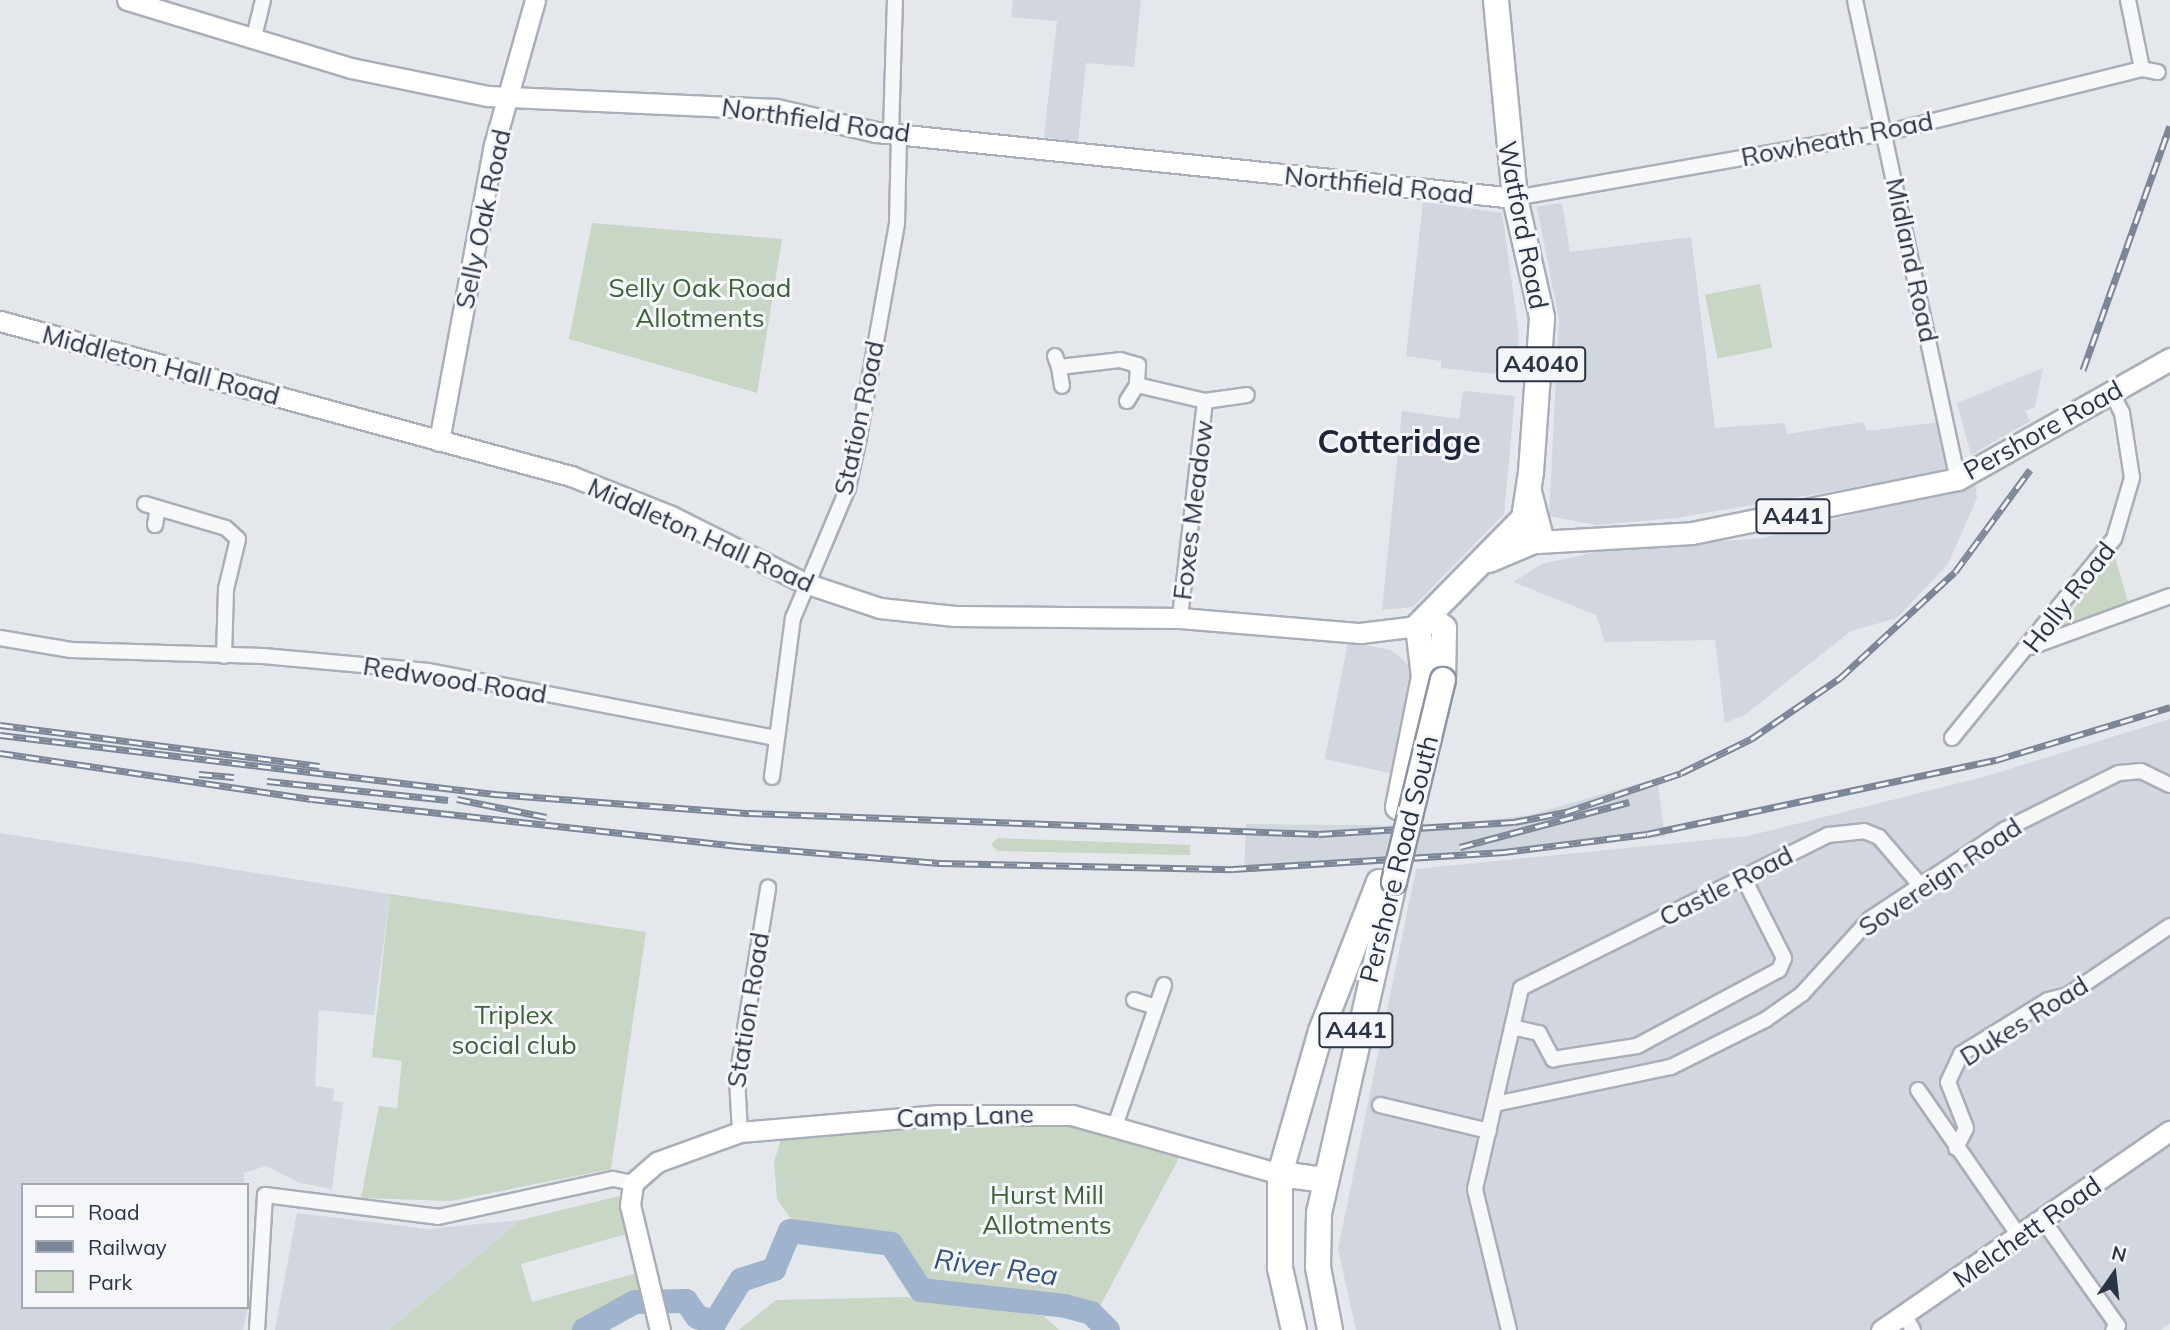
<!DOCTYPE html>
<style>
body{margin:0}
#map{position:relative;width:2170px;height:1330px;overflow:hidden;background:#e4e7ec;font-family:Mulish,sans-serif}
div>[style]{position:absolute}
[style*='--x']{left:calc(var(--x)*1px);top:calc(var(--y)*1px);width:calc(var(--w)*1px);rotate:calc(var(--a)*1deg)}
.built>*{inset:0;background:#d2d6de}
.green>*{inset:0;background:#c9d6c5;transform-origin:0 0}
.river>*{height:24px;margin:-12px;padding:0 12px;transform-origin:12px;border-radius:12px;background:#9fb4cc}
.roads{filter:drop-shadow(2px 0 #a9aeb7) drop-shadow(-2px 0 #a9aeb7) drop-shadow(0 2px #a9aeb7) drop-shadow(0 -2px #a9aeb7)}
.street>*{height:14px;margin:-7px;padding:0 7px;transform-origin:7px;border-radius:7px;background:#f7f8fa}
.secondary>*{height:19px;margin:-9.5px;padding:0 9.5px;transform-origin:9.5px;border-radius:9.5px;background:#fff}
.primary>*{height:21px;margin:-10.5px;padding:0 10.5px;transform-origin:10.5px;border-radius:10.5px;background:#fff}
.highway>*{height:24px;margin:-12px;padding:0 12px;transform-origin:12px;border-radius:12px;background:#fff}
.rail>*{height:7px;margin-top:-3.5px;transform-origin:0;background:repeating-linear-gradient(90deg,#f4f6f9 0 13px,#7d8696 0 26px);box-sizing:border-box;border-block:2px solid #7d8696}
.bridges{filter:drop-shadow(2px 0 #8b94a3) drop-shadow(-2px 0 #8b94a3) drop-shadow(0 2px #8b94a3) drop-shadow(0 -2px #8b94a3)}
.highway-bridge>*{height:24px;margin:-12px;padding:0 12px;transform-origin:12px;border-radius:12px;background:#fff}
span{translate:-50% -50%;white-space:nowrap;text-align:center;line-height:1.15;-webkit-text-stroke:6px #f4f6f9;paint-order:stroke}
.shield-label span{padding:2px 5px;background:#f4f6f9;border:2px solid;border-radius:5px;-webkit-text-stroke-width:0}
.shield-label{font-size:24px;color:#2b3445;font-weight:700}
.street-label{font-size:26px;color:#2b3445}
.park-label{font-size:26px;color:#3f6138}
.water-label{font-size:28px;color:#34527a;font-style:italic}
.district-label{font-size:33px;color:#1d2536;font-weight:700}
.legend{position:absolute;left:21px;top:1183px;width:228px;height:126px;box-sizing:border-box;background:#f4f6f9;border:2px solid #a4a8b1;margin:0;padding:9px 12px;list-style:none;font-size:21px;color:#2b3445}
.legend li{display:flex;align-items:center;gap:14px;height:35px}
.legend b{width:35px;border:2px solid #a4a8b1}
.north{position:absolute;left:2079px;top:1239px;width:70px;height:70px;-webkit-text-stroke:5px #f4f6f9;paint-order:stroke;rotate:14deg;font-size:19px;font-weight:700;line-height:28px;text-align:center;color:#2b3445}
.north::after{content:'';display:block;margin:auto;width:24px;height:32px;background:#2b3445;clip-path:polygon(50% 0,100% 100%,50% 72%,0 100%)}
</style>
<div id="map">
<div class="built">
<div style="clip-path:polygon(1013px 0,1141px 0,1134px 67px,1086px 63px,1078px 143px,1044px 137px,1057px 21px,1011px 17px)"></div>
<div style="clip-path:polygon(1423px 202px,1502px 213px,1519px 335px,1515px 376px,1441px 368px,1441px 361px,1406px 356px)"></div>
<div style="clip-path:polygon(1562px 203px,1570px 252px,1691px 237px,1715px 428px,1785px 423px,1787px 434px,1863px 422px,1867px 431px,1940px 422px,1954px 470px,1676px 518px,1597px 525px,1549px 516px,1559px 320px,1537px 207px)"></div>
<div style="clip-path:polygon(2043px 368px,2035px 407px,2025px 411px,2030px 421px,1971px 455px,1957px 403px)"></div>
<div style="clip-path:polygon(1463px 391px,1515px 396px,1504px 514px,1413px 607px,1382px 610px,1402px 411px,1459px 419px)"></div>
<div style="clip-path:polygon(1975px 483px,1977px 498px,1948px 564px,1897px 618px,1851px 631px,1746px 714px,1725px 723px,1715px 640px,1605px 642px,1596px 615px,1513px 582px,1542px 564px,1605px 550px,1763px 538px)"></div>
<div style="clip-path:polygon(1348px 642px,1391px 650px,1414px 669px,1394px 774px,1325px 759px)"></div>
<div style="clip-path:polygon(2170px 719px,2170px 1323px,2161px 1330px,1356px 1330px,1338px 1249px,1416px 869px,1748px 836px,1987px 776px)"></div>
<div style="clip-path:polygon(1657px 778px,1665px 837px,1244px 872px,1246px 824px,1432px 826px,1531px 815px)"></div>
<div style="clip-path:polygon(0 833px,390px 894px,374px 1015px,319px 1010px,315px 1086px,334px 1089px,333px 1101px,343px 1102px,332px 1189px,300px 1183px,266px 1166px,244px 1173px,244px 1185px,23px 1185px,23px 1307px,247px 1307px,247px 1248px,249px 1297px,247px 1310px,243px 1330px,0 1330px)"></div>
<div style="clip-path:polygon(297px 1213px,427px 1229px,521px 1220px,389px 1330px,275px 1330px)"></div>
</div>
<div class="green">
<div style="clip-path:polygon(592px 223px,782px 239px,757px 393px,569px 339px)"></div>
<div style="left:1760px;top:284px;width:65px;height:56px;rotate:79deg"></div>
<div style="clip-path:polygon(2114px 554px,2130px 608px,2057px 632px)"></div>
<div style="clip-path:polygon(998px 838px,1190px 845px,1190px 855px,997px 851px,991px 844px)"></div>
<div style="clip-path:polygon(390px 894px,646px 932px,611px 1169px,451px 1201px,361px 1198px,379px 1106px,397px 1108px,402px 1061px,372px 1057px)"></div>
<div style="clip-path:polygon(1049px 1124px,1113px 1127px,1180px 1156px,1098px 1310px,922px 1280px,896px 1241px,865px 1233px,810px 1233px,795px 1225px,777px 1199px,774px 1162px,782px 1136px)"></div>
<div style="clip-path:polygon(619px 1196px,626px 1234px,521px 1264px,532px 1302px,637px 1273px,642px 1309px,600px 1330px,389px 1330px,521px 1220px)"></div>
<div style="clip-path:polygon(906px 1297px,1044px 1316px,1059px 1330px,739px 1330px,776px 1300px)"></div>
</div>
<div class="river">
<div style="--x:584;--y:1330;--w:58;--a:-28.8"></div>
<div style="--x:635;--y:1302;--w:51;--a:-1.1"></div>
<div style="--x:686;--y:1301;--w:19;--a:55"></div>
<div style="--x:697;--y:1317;--w:19;--a:16"></div>
<div style="--x:715;--y:1322;--w:49;--a:-58.2"></div>
<div style="--x:741;--y:1280;--w:35;--a:-18"></div>
<div style="--x:774;--y:1269;--w:41;--a:-67.2"></div>
<div style="--x:790;--y:1231;--w:102;--a:7.3"></div>
<div style="--x:891;--y:1244;--w:55;--a:56.9"></div>
<div style="--x:921;--y:1290;--w:145;--a:6.3"></div>
<div style="--x:1065;--y:1306;--w:27;--a:15"></div>
<div style="--x:1091;--y:1313;--w:24;--a:45"></div>
</div>
<div class="roads">
<div class="street">
<div style="--x:1855;--y:0;--w:490;--a:77.9"></div>
<div style="--x:2128;--y:0;--w:70;--a:78.5"></div>
<div style="--x:253;--y:41;--w:42;--a:-76.3"></div>
<div style="--x:891;--y:133;--w:133;--a:-88.3"></div>
<div style="--x:1515;--y:198;--w:376;--a:-10"></div>
<div style="--x:1885;--y:133;--w:265;--a:-14"></div>
<div style="--x:2142;--y:69;--w:16;--a:11"></div>
<div style="--x:1055;--y:356;--w:12;--a:70"></div>
<div style="--x:1059;--y:367;--w:61;--a:-6.5"></div>
<div style="--x:1120;--y:360;--w:19;--a:16"></div>
<div style="--x:1138;--y:365;--w:20;--a:93"></div>
<div style="--x:1137;--y:385;--w:70;--a:13.2"></div>
<div style="--x:1205;--y:401;--w:218;--a:96.6"></div>
<div style="--x:1059;--y:367;--w:19;--a:81"></div>
<div style="--x:1127;--y:401;--w:19;--a:-58"></div>
<div style="--x:1205;--y:401;--w:42;--a:-8.1"></div>
<div style="--x:145;--y:504;--w:84;--a:16.5"></div>
<div style="--x:226;--y:528;--w:16;--a:43"></div>
<div style="--x:238;--y:539;--w:51;--a:103.5"></div>
<div style="--x:226;--y:589;--w:67;--a:91.7"></div>
<div style="--x:155;--y:525;--w:17;--a:-80"></div>
<div style="--x:0;--y:638;--w:72;--a:9.6"></div>
<div style="--x:71;--y:650;--w:192;--a:1.8"></div>
<div style="--x:263;--y:656;--w:166;--a:5.2"></div>
<div style="--x:428;--y:671;--w:353;--a:10.9"></div>
<div style="--x:2031;--y:647;--w:148;--a:-20.1"></div>
<div style="--x:1952;--y:738;--w:257;--a:-50.9"></div>
<div style="--x:2114;--y:539;--w:64;--a:-73.6"></div>
<div style="--x:2132;--y:478;--w:66;--a:-98.7"></div>
<div style="--x:2122;--y:413;--w:22;--a:-117"></div>
<div style="--x:772;--y:777;--w:160;--a:-82.5"></div>
<div style="--x:793;--y:618;--w:141;--a:-67.1"></div>
<div style="--x:848;--y:488;--w:52;--a:-77.8"></div>
<div style="--x:859;--y:437;--w:217;--a:-79.9"></div>
<div style="--x:897;--y:223;--w:90;--a:-88.7"></div>
<div style="--x:1134;--y:1000;--w:23;--a:18"></div>
<div style="--x:1512;--y:1027;--w:28;--a:13"></div>
<div style="--x:1539;--y:1033;--w:30;--a:62"></div>
<div style="--x:1553;--y:1059;--w:85;--a:-8.8"></div>
<div style="--x:1637;--y:1046;--w:161;--a:-28.2"></div>
<div style="--x:1779;--y:970;--w:13;--a:-67"></div>
<div style="--x:1784;--y:958;--w:91;--a:-116.8"></div>
<div style="--x:1918;--y:1090;--w:181;--a:55.3"></div>
<div style="--x:1495;--y:1104;--w:180;--a:-11.9"></div>
<div style="--x:1671;--y:1067;--w:105;--a:-26.6"></div>
<div style="--x:1765;--y:1020;--w:45;--a:-35.1"></div>
<div style="--x:1802;--y:994;--w:101;--a:-47.8"></div>
<div style="--x:1870;--y:919;--w:161;--a:-33.6"></div>
<div style="--x:2004;--y:830;--w:128;--a:-26.4"></div>
<div style="--x:2119;--y:773;--w:22;--a:-5"></div>
<div style="--x:2141;--y:771;--w:32;--a:26"></div>
<div style="--x:1380;--y:1105;--w:112;--a:13.4"></div>
<div style="--x:1116;--y:1123;--w:146;--a:-70.8"></div>
<div style="--x:740;--y:1132;--w:54;--a:-93.2"></div>
<div style="--x:737;--y:1078;--w:193;--a:-80.7"></div>
<div style="--x:1956;--y:1148;--w:22;--a:-63"></div>
<div style="--x:1966;--y:1128;--w:49;--a:-111.4"></div>
<div style="--x:1948;--y:1082;--w:31;--a:-65"></div>
<div style="--x:1961;--y:1054;--w:102;--a:-31.8"></div>
<div style="--x:2048;--y:1000;--w:21;--a:-14"></div>
<div style="--x:2068;--y:995;--w:123;--a:-34.1"></div>
<div style="--x:2045;--y:1223;--w:126;--a:54.7"></div>
<div style="--x:2118;--y:1326;--w:6;--a:141"></div>
<div style="--x:1904;--y:1315;--w:17;--a:59"></div>
<div style="--x:257;--y:1330;--w:135;--a:-86.6"></div>
<div style="--x:265;--y:1195;--w:174;--a:7.2"></div>
<div style="--x:438;--y:1217;--w:179;--a:-12.3"></div>
<div style="--x:613;--y:1179;--w:20;--a:11"></div>
<div style="--x:1509;--y:1330;--w:145;--a:-103.6"></div>
<div style="--x:1475;--y:1189;--w:206;--a:-77.1"></div>
<div style="--x:1521;--y:988;--w:343;--a:-26.5"></div>
<div style="--x:1828;--y:835;--w:36;--a:-6"></div>
<div style="--x:1864;--y:831;--w:16;--a:22"></div>
<div style="--x:1879;--y:837;--w:63;--a:49.5"></div>
</div>
<div class="secondary">
<div style="--x:127;--y:0;--w:234;--a:16.9"></div>
<div style="--x:351;--y:68;--w:140;--a:11.6"></div>
<div style="--x:488;--y:96;--w:288;--a:2.6"></div>
<div style="--x:776;--y:109;--w:103;--a:13"></div>
<div style="--x:876;--y:132;--w:642;--a:5.9"></div>
<div style="--x:0;--y:321;--w:592;--a:15.19"></div>
<div style="--x:571;--y:476;--w:108;--a:21.8"></div>
<div style="--x:671;--y:516;--w:150;--a:26.6"></div>
<div style="--x:805;--y:583;--w:79;--a:18.4"></div>
<div style="--x:880;--y:608;--w:75;--a:6.1"></div>
<div style="--x:955;--y:616;--w:225;--a:0.5"></div>
<div style="--x:1180;--y:618;--w:181;--a:4.8"></div>
<div style="--x:1360;--y:633;--w:58;--a:-6.9"></div>
<div style="--x:439;--y:441;--w:301;--a:-79.5"></div>
<div style="--x:494;--y:145;--w:151;--a:-74.2"></div>
<div style="--x:660;--y:1330;--w:129;--a:-103.5"></div>
<div style="--x:630;--y:1205;--w:22;--a:-82"></div>
<div style="--x:633;--y:1183;--w:32;--a:-41"></div>
<div style="--x:657;--y:1162;--w:88;--a:-19.9"></div>
<div style="--x:740;--y:1132;--w:200;--a:-4.9"></div>
<div style="--x:939;--y:1115;--w:133;--a:0"></div>
<div style="--x:1072;--y:1115;--w:216;--a:15.8"></div>
<div style="--x:1881;--y:1330;--w:351;--a:-34.6"></div>
</div>
<div class="primary">
<div style="--x:1538;--y:542;--w:154;--a:-3.3"></div>
<div style="--x:1692;--y:533;--w:271;--a:-11.5"></div>
<div style="--x:1958;--y:479;--w:244;--a:-29.5"></div>
</div>
<div class="highway">
<div style="--x:1489;--y:560;--w:56;--a:-22.9"></div>
<div style="--x:1541;--y:538;--w:48;--a:-104.6"></div>
<div style="--x:1429;--y:616;--w:19;--a:39"></div>
<div style="--x:1444;--y:628;--w:52;--a:91.1"></div>
<div style="--x:1398;--y:807;--w:133;--a:-78.7"></div>
<div style="--x:1424;--y:677;--w:51;--a:-96.7"></div>
<div style="--x:1418;--y:626;--w:151;--a:-45.5"></div>
<div style="--x:1524;--y:518;--w:47;--a:-81.3"></div>
<div style="--x:1531;--y:472;--w:155;--a:-85.9"></div>
<div style="--x:1542;--y:317;--w:122;--a:-102.8"></div>
<div style="--x:1515;--y:198;--w:199;--a:-95.5"></div>
<div style="--x:1280;--y:1174;--w:44;--a:7.8"></div>
<div style="--x:1294;--y:1330;--w:64;--a:-102.7"></div>
<div style="--x:1280;--y:1268;--w:94;--a:-90"></div>
<div style="--x:1280;--y:1174;--w:149;--a:-74"></div>
<div style="--x:1321;--y:1031;--w:160;--a:-68.7"></div>
<div style="--x:1330;--y:1330;--w:64;--a:-100.8"></div>
<div style="--x:1318;--y:1267;--w:54;--a:-88.9"></div>
<div style="--x:1319;--y:1213;--w:335;--a:-77.2"></div>
</div>
</div>
<div class="rail">
<div style="--x:2083;--y:370;--w:259;--a:-70.4"></div>
<div style="--x:0;--y:725;--w:322;--a:7.3"></div>
<div style="--x:0;--y:735;--w:498;--a:6.8"></div>
<div style="--x:494;--y:794;--w:256;--a:4.3"></div>
<div style="--x:749;--y:813;--w:570;--a:2.11"></div>
<div style="--x:1319;--y:834;--w:195;--a:-3.5"></div>
<div style="--x:1514;--y:822;--w:53;--a:-10.9"></div>
<div style="--x:1566;--y:812;--w:121;--a:-18.7"></div>
<div style="--x:1681;--y:773;--w:78;--a:-25.9"></div>
<div style="--x:1751;--y:739;--w:108;--a:-34.4"></div>
<div style="--x:1840;--y:678;--w:156;--a:-42.7"></div>
<div style="--x:1955;--y:572;--w:127;--a:-53.7"></div>
<div style="--x:0;--y:753;--w:315;--a:8.4"></div>
<div style="--x:312;--y:799;--w:429;--a:6.3"></div>
<div style="--x:738;--y:846;--w:202;--a:4.8"></div>
<div style="--x:939;--y:863;--w:294;--a:1.2"></div>
<div style="--x:1233;--y:869;--w:272;--a:-3.6"></div>
<div style="--x:1504;--y:852;--w:144;--a:-7.2"></div>
<div style="--x:1647;--y:834;--w:357;--a:-12"></div>
<div style="--x:1996;--y:760;--w:182;--a:-16.9"></div>
<div style="--x:199;--y:774;--w:35;--a:5"></div>
<div style="--x:267;--y:781;--w:182;--a:6"></div>
<div style="--x:457;--y:799;--w:91;--a:11.4"></div>
<div style="--x:1460;--y:847;--w:175;--a:-14.9"></div>
</div>
<div class="bridges">
<div class="highway-bridge">
<div style="--x:1394;--y:882;--w:208;--a:-76.4"></div>
</div>
</div>
<div class="shield-label">
<span style="left:1541px;top:364px">A4040</span>
<span style="left:1793px;top:516px">A441</span>
<span style="left:1356px;top:1030px">A441</span>
</div>
<div class="street-label">
<span style="left:816px;top:120px;rotate:8deg">Northfield Road</span>
<span style="left:1837px;top:139px;rotate:-11deg">Rowheath Road</span>
<span style="left:1379px;top:185px;rotate:6deg">Northfield Road</span>
<span style="left:483px;top:219px;rotate:-78deg">Selly Oak Road</span>
<span style="left:1523px;top:225px;rotate:79deg">Watford Road</span>
<span style="left:1912px;top:260px;rotate:78deg">Midland Road</span>
<span style="left:161px;top:365px;rotate:15deg">Middleton Hall Road</span>
<span style="left:859px;top:418px;rotate:-78deg">Station Road</span>
<span style="left:2043px;top:430px;rotate:-29deg">Pershore Road</span>
<span style="left:1193px;top:510px;rotate:-83deg">Foxes Meadow</span>
<span style="left:701px;top:535px;rotate:24deg">Middleton Hall Road</span>
<span style="left:2069px;top:597px;rotate:-52deg">Holly Road</span>
<span style="left:455px;top:680px;rotate:9deg">Redwood Road</span>
<span style="left:1399px;top:859px;rotate:-76deg">Pershore Road South</span>
<span style="left:1940px;top:877px;rotate:-34deg">Sovereign Road</span>
<span style="left:1726px;top:886px;rotate:-27deg">Castle Road</span>
<span style="left:748px;top:1010px;rotate:-81deg">Station Road</span>
<span style="left:2024px;top:1021px;rotate:-32deg">Dukes Road</span>
<span style="left:965px;top:1116px;rotate:-2deg">Camp Lane</span>
<span style="left:2027px;top:1232px;rotate:-35deg">Melchett Road</span>
</div>
<div class="park-label">
<span style="left:700px;top:303px">Selly Oak Road<br>Allotments</span>
<span style="left:514px;top:1030px">Triplex<br>social club</span>
<span style="left:1047px;top:1210px">Hurst Mill<br>Allotments</span>
</div>
<div class="water-label">
<span style="left:996px;top:1267px;rotate:8deg">River Rea</span>
</div>
<div class="district-label">
<span style="left:1399px;top:441px">Cotteridge</span>
</div>
<ul class="legend">
<li><b style="height:9px;background:#fff"></b>Road</li>
<li><b style="height:9px;background:#7d8696"></b>Railway</li>
<li><b style="height:19px;background:#c9d6c5"></b>Park</li>
</ul>
<div class="north">N</div>
</div>
